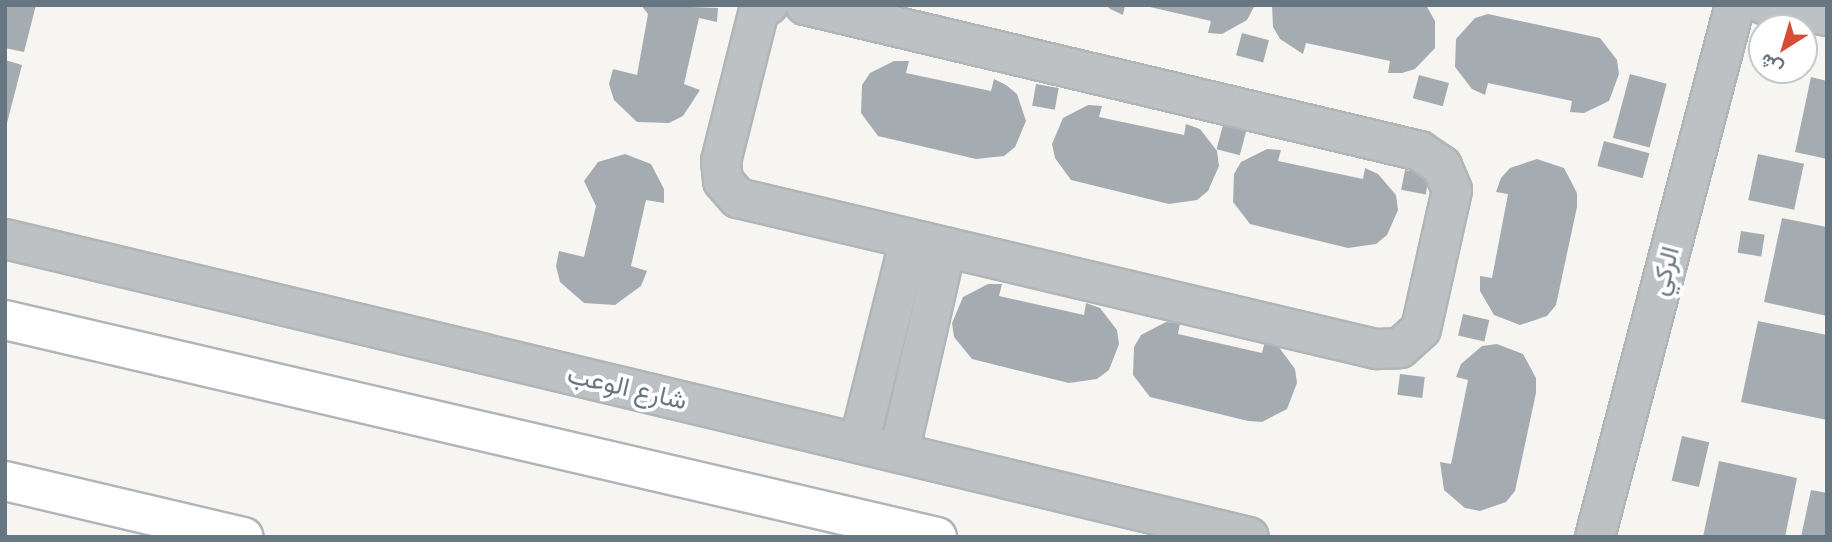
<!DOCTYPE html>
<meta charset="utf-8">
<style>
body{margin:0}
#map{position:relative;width:1832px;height:542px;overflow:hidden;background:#f6f5f2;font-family:Figtree,Vazirmatn,sans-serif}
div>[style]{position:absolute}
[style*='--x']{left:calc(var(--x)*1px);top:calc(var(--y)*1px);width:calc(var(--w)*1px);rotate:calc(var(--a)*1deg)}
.building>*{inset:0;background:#a5acb1;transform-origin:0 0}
.roads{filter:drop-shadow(2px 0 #b0b5b8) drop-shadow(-2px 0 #b0b5b8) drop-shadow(0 2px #b0b5b8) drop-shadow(0 -2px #b0b5b8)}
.minor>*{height:38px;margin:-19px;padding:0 19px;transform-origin:19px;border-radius:19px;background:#bdc1c4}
.major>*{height:38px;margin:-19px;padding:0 19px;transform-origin:19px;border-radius:19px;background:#fff}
span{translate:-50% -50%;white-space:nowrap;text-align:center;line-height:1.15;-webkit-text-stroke:7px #fff;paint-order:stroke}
.street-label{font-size:26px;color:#677781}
.frame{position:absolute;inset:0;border:7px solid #677781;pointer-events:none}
.north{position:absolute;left:1748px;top:14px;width:70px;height:70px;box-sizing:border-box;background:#fff;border:2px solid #c2c9cd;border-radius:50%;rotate:217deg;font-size:19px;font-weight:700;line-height:28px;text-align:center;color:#677781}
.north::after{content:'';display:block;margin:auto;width:24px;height:32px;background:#d44d34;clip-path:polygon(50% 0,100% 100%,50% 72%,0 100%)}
</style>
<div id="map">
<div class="building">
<div style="clip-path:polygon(5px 5px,36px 5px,24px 52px,5px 48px)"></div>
<div style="clip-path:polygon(641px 5px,718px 8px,717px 22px,699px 18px,684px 84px,700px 90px,683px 116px,669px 123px,637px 122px,614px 100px,609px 84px,613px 69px,637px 75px,648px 14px)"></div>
<div style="clip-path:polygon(1106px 5px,1125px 5px,1123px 15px,1110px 9px)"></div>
<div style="clip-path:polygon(1141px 5px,1255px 5px,1247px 20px,1222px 34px,1208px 33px,1211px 21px)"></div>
<div style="clip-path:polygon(1272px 5px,1426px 5px,1435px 21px,1435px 48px,1415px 69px,1402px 73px,1388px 73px,1390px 61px,1306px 43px,1303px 54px,1280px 39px,1273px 27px)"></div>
<div style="clip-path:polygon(1488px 14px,1600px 38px,1617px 60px,1619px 74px,1609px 101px,1584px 113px,1570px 112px,1572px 101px,1488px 83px,1485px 95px,1472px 89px,1455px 67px,1456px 39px,1475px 18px)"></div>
<div style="left:1242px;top:33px;width:28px;height:23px;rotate:15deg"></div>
<div style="clip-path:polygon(5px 60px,22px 65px,6px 127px,5px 127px)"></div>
<div style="clip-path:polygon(894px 61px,909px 61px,906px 73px,991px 91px,994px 79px,1006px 85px,1017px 94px,1026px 121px,1015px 147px,1004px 156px,976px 159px,878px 136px,861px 113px,862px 85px,870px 73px)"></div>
<div style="left:1630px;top:74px;width:38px;height:66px;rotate:15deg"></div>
<div style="left:1419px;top:75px;width:31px;height:24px;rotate:15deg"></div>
<div style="clip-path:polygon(1811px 77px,1827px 81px,1827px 159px,1795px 152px)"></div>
<div style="left:1036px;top:84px;width:23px;height:22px;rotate:10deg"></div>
<div style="clip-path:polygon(1088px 105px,1102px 106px,1099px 117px,1184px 135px,1186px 124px,1200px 129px,1217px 151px,1219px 166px,1208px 191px,1197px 200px,1169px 204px,1071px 180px,1055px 158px,1052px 144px,1063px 118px)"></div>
<div style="left:1223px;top:125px;width:24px;height:25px;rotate:15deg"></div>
<div style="left:1604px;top:141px;width:47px;height:26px;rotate:15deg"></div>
<div style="clip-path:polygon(1267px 149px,1281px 150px,1278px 161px,1363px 179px,1365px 168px,1378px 174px,1396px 195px,1398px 210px,1387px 235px,1376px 244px,1348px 248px,1250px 224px,1233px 202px,1234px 174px,1241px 162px)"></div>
<div style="clip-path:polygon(625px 154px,651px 164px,664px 189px,664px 203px,646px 200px,631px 266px,647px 271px,641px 286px,615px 305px,584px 303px,560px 282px,556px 266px,559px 251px,584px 257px,596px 206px,584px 181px,598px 162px)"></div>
<div style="left:1758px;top:154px;width:47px;height:47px;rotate:12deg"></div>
<div style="clip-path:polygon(1537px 159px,1564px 168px,1577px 193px,1577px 207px,1556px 305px,1547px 316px,1520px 325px,1494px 315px,1480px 291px,1480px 276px,1492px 278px,1508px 194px,1496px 192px,1501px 178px,1510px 168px)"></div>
<div style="left:1405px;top:170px;width:25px;height:20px;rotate:11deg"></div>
<div style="clip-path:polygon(1782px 218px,1827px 227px,1827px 316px,1764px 302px)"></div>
<div style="left:1741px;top:231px;width:24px;height:22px;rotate:9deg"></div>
<div style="clip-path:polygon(988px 284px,1002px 284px,999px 296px,1084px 315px,1086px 303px,1100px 308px,1117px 330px,1119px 344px,1109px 370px,1097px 379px,1069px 383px,972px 359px,954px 337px,952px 323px,963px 297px)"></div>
<div style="left:1463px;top:314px;width:27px;height:22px;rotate:13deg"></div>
<div style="clip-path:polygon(1758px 321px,1827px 335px,1827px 420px,1741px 402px)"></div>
<div style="clip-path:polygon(1166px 322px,1180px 323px,1178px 334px,1262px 353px,1265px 341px,1278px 346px,1295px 369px,1297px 383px,1287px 409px,1262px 422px,1248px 421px,1150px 397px,1133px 375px,1134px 347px,1141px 335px)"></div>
<div style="clip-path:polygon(1497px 344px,1523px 354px,1536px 378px,1536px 393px,1515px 491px,1506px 502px,1480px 511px,1465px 508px,1444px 490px,1440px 462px,1451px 464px,1468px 380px,1456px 377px,1461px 364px,1482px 346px)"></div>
<div style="left:1400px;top:374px;width:25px;height:21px;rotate:7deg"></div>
<div style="left:1682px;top:436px;width:28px;height:46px;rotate:13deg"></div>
<div style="clip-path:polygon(1719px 461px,1797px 478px,1785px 537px,1703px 537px)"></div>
<div style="clip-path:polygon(1811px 490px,1827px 493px,1827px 537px,1801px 537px)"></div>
</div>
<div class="roads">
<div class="minor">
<div style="--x:768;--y:5;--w:10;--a:151"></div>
<div style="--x:759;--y:10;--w:156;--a:104.1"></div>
<div style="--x:721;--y:161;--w:20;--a:84"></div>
<div style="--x:723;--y:181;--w:23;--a:49"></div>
<div style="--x:738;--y:198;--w:656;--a:13.32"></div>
<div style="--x:1376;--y:349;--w:24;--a:-2"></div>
<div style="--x:1400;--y:348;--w:28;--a:-42"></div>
<div style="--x:1421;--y:329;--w:142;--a:-77.4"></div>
<div style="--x:1452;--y:190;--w:26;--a:-113"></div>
<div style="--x:1442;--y:166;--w:27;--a:-146"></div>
<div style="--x:1420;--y:151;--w:632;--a:-166.65"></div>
<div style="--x:1765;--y:5;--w:63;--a:10.1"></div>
<div style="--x:5;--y:239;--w:1279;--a:13.47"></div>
<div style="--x:859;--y:443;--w:210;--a:-76"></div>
<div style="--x:899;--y:453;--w:211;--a:-77.1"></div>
<div style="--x:1595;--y:537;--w:550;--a:-75.26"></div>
</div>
<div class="major">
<div style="--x:5;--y:320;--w:957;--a:13.11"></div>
<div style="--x:5;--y:481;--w:245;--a:13.2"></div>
</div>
</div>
<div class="street-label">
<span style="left:1665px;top:271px;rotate:-75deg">الركي</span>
<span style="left:627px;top:388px;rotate:13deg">شارع الوعب</span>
</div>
<div class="frame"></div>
<div class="north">ش</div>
</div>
